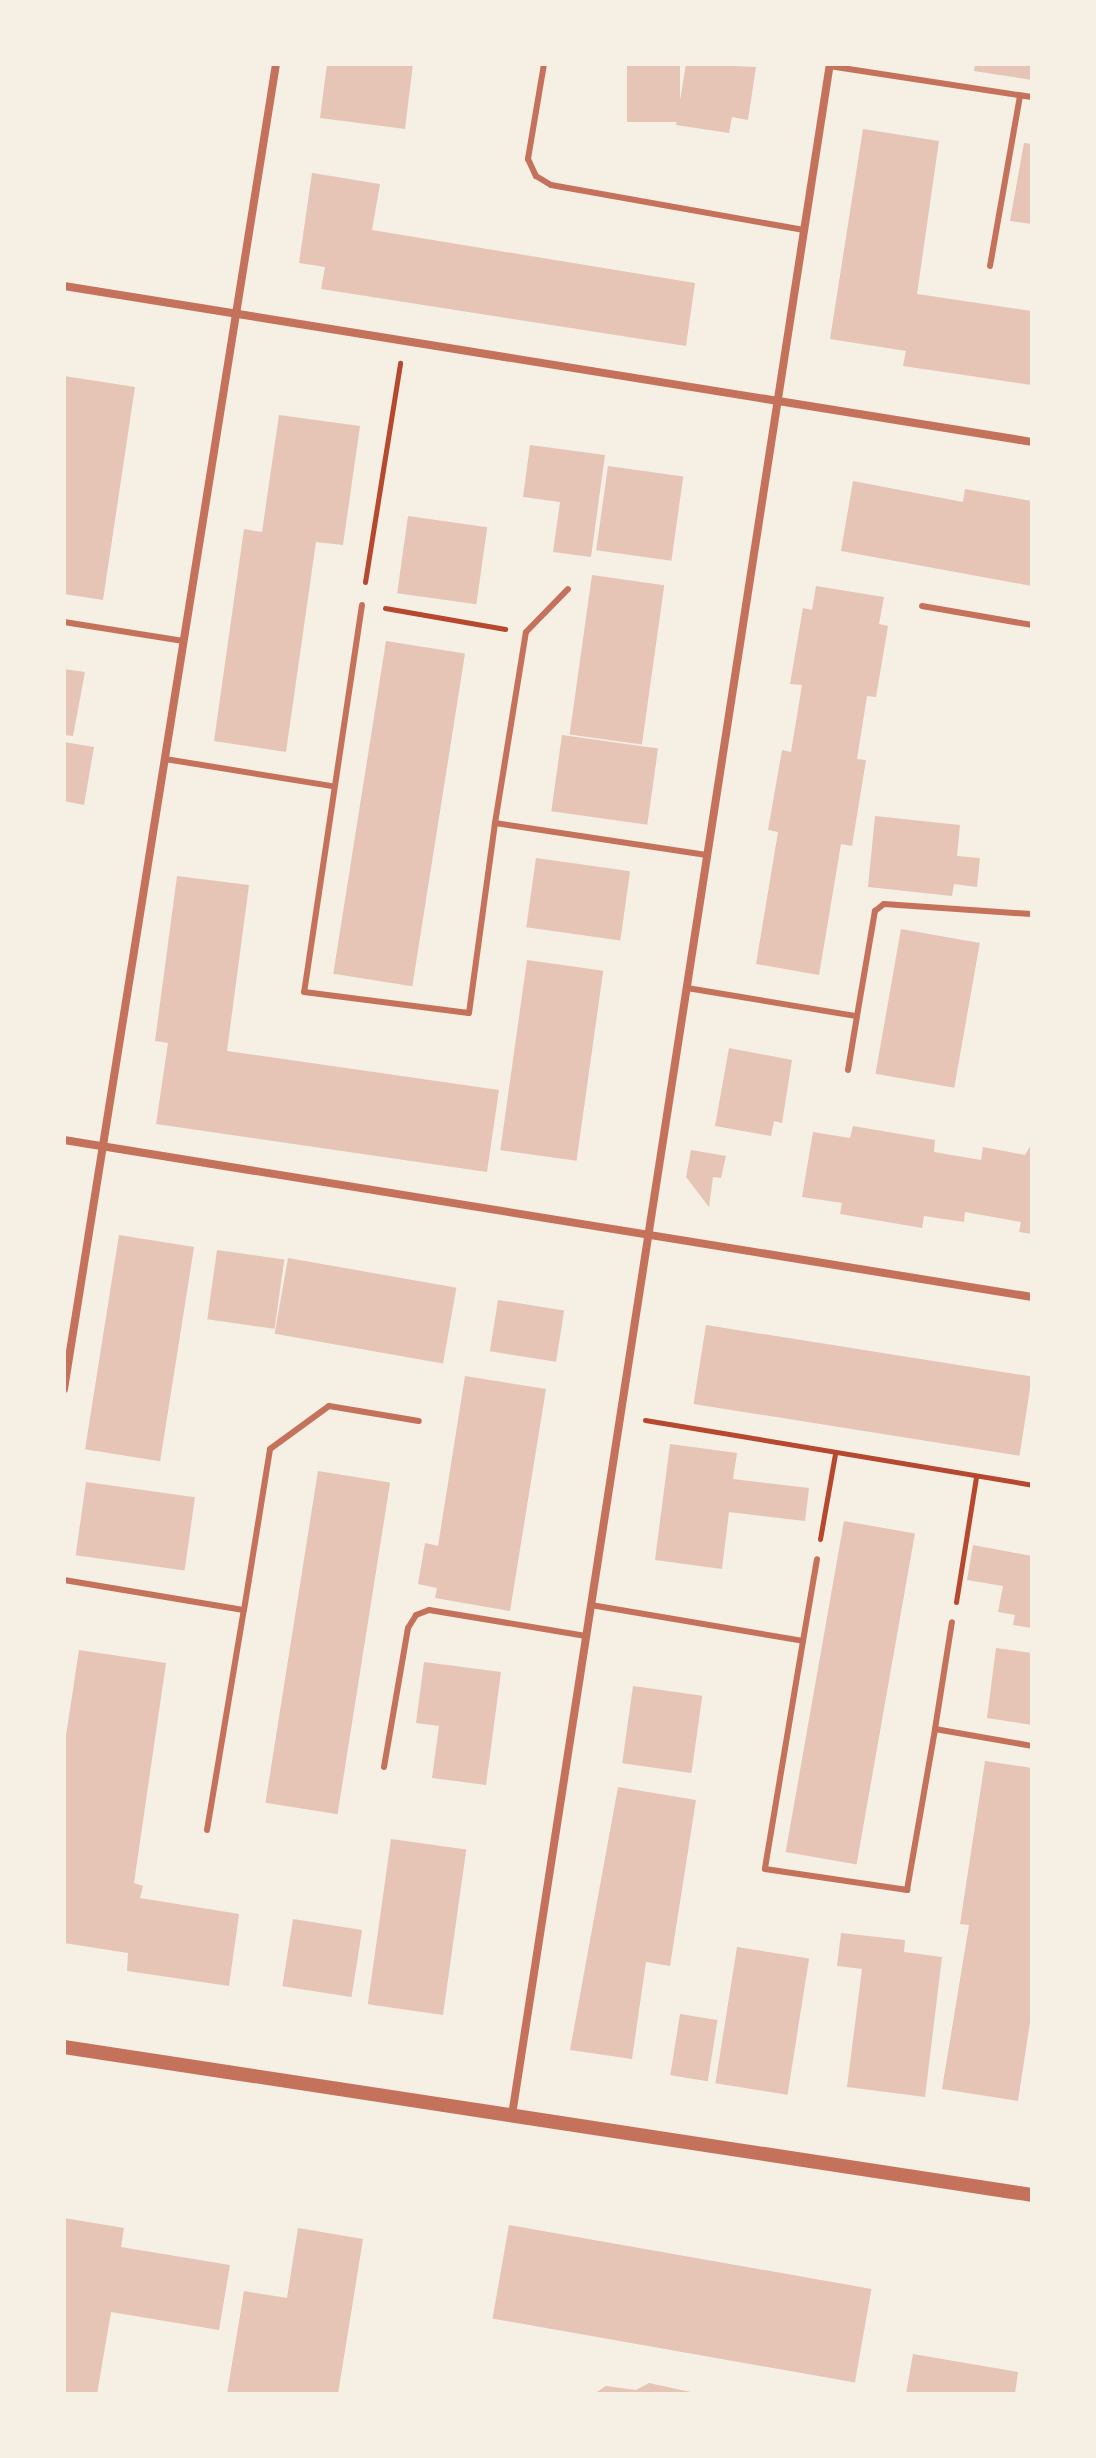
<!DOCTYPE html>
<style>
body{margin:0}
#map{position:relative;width:1096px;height:2458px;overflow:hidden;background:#f6efe4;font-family:"Exo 2",sans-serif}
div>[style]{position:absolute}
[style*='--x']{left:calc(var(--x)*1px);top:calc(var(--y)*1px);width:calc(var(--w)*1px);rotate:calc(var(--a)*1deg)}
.building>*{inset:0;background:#e6c5b7;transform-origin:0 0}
.path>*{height:5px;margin:-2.5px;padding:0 2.5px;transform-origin:2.5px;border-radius:2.5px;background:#b5482f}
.service>*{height:6px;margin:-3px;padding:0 3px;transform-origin:3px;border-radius:3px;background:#c5725c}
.minor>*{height:8px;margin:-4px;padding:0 4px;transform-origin:4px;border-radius:4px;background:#c5725c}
.tertiary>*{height:14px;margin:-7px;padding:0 7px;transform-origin:7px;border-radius:7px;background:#c5725c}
span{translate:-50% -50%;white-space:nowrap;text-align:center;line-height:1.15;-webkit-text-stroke:6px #f6efe4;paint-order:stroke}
.frame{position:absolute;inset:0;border:66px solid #f6efe4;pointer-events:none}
</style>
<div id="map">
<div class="building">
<div style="clip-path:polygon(327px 64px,413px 64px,405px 129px,320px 118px)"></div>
<div style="left:627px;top:64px;width:53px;height:58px"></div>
<div style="clip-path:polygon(686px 64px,756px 67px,748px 120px,732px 117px,729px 133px,676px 125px)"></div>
<div style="clip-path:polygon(975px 64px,1032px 64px,1032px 80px,974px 71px)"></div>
<div style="clip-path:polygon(863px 129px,939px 141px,917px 294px,1032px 311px,1032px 385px,903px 366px,906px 351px,830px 339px)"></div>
<div style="clip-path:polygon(1024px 143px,1032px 144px,1032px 224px,1010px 221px)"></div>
<div style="clip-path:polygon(312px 173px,380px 184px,372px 230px,695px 283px,686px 346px,321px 289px,325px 267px,299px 263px)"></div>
<div style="clip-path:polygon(64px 376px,135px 387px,103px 600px,64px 594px)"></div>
<div style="clip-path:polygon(279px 415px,360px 426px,343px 545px,316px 542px,286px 752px,214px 741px,244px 529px,262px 532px)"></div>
<div style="clip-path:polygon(530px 445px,605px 455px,591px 557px,553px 552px,560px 502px,523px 497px)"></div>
<div style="left:608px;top:466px;width:76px;height:85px;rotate:8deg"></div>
<div style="clip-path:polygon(853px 481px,963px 502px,965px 489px,1032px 501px,1032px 586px,841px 551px)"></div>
<div style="left:408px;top:516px;width:80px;height:78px;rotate:8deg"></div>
<div style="left:592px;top:575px;width:73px;height:161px;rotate:8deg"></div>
<div style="clip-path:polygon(816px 586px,884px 597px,879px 624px,888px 626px,876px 697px,867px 696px,857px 759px,866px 760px,852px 846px,841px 844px,819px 975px,756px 964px,778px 832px,768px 830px,782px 750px,791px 752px,802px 685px,790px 684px,803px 608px,812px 610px)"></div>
<div style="left:386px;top:641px;width:80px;height:337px;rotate:9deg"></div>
<div style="clip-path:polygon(64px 669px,85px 672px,73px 736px,64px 735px)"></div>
<div style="left:562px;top:735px;width:97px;height:77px;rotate:8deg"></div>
<div style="clip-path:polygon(64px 742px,94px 747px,84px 805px,64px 801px)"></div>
<div style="clip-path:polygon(875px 816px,960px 825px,957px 856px,980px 858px,977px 887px,954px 884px,952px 896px,868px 887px)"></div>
<div style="left:536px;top:858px;width:95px;height:70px;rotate:8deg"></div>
<div style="clip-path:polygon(177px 876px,249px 885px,227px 1051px,499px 1090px,487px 1172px,156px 1124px,168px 1043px,155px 1041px)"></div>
<div style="left:901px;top:929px;width:80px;height:147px;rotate:10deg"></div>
<div style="left:527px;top:960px;width:77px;height:192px;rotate:8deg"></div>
<div style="clip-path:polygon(729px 1048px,792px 1060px,782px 1123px,774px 1121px,771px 1136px,715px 1126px)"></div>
<div style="clip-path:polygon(853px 1126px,935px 1140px,934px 1152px,981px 1160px,983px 1147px,1025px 1155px,1032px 1143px,1032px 1234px,1019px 1232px,1021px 1222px,965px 1212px,964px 1222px,924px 1216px,922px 1228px,840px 1214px,842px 1203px,802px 1197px,813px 1132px,850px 1138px)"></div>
<div style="clip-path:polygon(691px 1150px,726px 1156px,721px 1178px,713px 1177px,709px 1207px,686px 1177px)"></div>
<div style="left:119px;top:1235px;width:76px;height:217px;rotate:9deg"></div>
<div style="left:217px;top:1250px;width:68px;height:70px;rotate:8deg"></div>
<div style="left:288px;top:1258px;width:171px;height:77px;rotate:10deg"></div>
<div style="left:498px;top:1300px;width:67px;height:52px;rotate:9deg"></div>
<div style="left:706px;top:1325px;width:330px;height:80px;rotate:9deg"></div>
<div style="clip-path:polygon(465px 1376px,546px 1389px,510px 1611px,435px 1598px,437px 1588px,418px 1584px,425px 1543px,438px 1546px)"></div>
<div style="clip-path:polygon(670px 1444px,737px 1453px,733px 1479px,809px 1488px,805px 1521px,729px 1512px,722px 1569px,655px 1560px)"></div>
<div style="left:318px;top:1471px;width:73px;height:336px;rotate:9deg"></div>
<div style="left:86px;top:1482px;width:110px;height:74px;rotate:8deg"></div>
<div style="left:844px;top:1521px;width:72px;height:336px;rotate:10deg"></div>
<div style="clip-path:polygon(973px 1545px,1032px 1556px,1032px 1628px,1013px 1625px,1015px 1615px,998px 1612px,1003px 1586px,967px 1580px)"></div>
<div style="clip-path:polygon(996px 1648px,1032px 1653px,1032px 1725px,987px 1718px)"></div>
<div style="clip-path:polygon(79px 1650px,166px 1663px,134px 1883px,143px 1886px,140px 1898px,239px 1914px,229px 1986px,127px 1971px,128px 1953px,64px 1943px,64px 1749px)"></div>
<div style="clip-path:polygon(424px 1662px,501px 1672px,486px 1785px,432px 1778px,439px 1726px,416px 1723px)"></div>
<div style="left:633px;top:1686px;width:70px;height:78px;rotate:8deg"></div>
<div style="clip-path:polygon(985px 1761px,1032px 1768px,1032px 2009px,1018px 2101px,942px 2089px,969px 1925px,960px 1924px)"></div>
<div style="clip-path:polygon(618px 1787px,696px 1800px,670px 1966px,646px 1962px,632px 2059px,570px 2050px)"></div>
<div style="left:391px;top:1839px;width:76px;height:167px;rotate:8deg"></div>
<div style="left:293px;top:1919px;width:70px;height:68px;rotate:9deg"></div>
<div style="clip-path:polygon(841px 1933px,905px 1940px,904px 1952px,942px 1957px,925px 2097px,847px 2087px,862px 1969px,837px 1966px)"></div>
<div style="left:737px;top:1947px;width:73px;height:138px;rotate:9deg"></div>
<div style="left:680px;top:2014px;width:38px;height:62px;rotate:9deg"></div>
<div style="clip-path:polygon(64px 2218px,124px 2228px,121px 2247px,230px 2265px,219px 2330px,111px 2312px,97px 2394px,64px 2394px)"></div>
<div style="left:509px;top:2225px;width:368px;height:95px;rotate:10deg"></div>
<div style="clip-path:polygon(298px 2228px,363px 2239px,338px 2394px,227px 2394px,244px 2291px,287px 2298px)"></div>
<div style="clip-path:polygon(913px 2354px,1018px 2372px,1015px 2394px,906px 2394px)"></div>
<div style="clip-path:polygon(649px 2383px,700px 2394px,594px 2394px,606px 2386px,636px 2390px)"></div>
</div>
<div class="path">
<div style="--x:365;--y:582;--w:222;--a:-80.9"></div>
<div style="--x:385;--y:608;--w:122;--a:9.9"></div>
<div style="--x:645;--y:1420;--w:392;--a:9.5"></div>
<div style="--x:820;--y:1539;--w:86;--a:-80"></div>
<div style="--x:956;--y:1602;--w:127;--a:-80.9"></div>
</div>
<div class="service">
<div style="--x:544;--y:64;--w:96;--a:99.6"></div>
<div style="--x:528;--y:159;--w:19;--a:65"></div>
<div style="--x:536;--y:176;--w:17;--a:31"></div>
<div style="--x:551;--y:185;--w:257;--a:10.1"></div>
<div style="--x:829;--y:66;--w:205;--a:8.7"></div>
<div style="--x:990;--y:266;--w:173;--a:-80"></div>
<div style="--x:362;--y:605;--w:391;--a:98.5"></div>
<div style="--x:304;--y:992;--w:166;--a:7.3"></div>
<div style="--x:469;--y:1013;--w:192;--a:-82.2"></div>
<div style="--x:495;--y:823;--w:214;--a:8.6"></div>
<div style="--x:922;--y:606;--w:112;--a:9.8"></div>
<div style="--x:64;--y:622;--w:121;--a:9"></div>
<div style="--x:165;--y:759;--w:168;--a:9.2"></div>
<div style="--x:495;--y:823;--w:193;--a:-80.8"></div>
<div style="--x:526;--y:632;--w:60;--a:-45.7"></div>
<div style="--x:687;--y:988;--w:172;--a:9.4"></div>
<div style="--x:857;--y:1016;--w:107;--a:-80.3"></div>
<div style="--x:875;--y:911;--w:11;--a:-38"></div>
<div style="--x:884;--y:904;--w:148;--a:3.9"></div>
<div style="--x:848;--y:1070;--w:55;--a:-80.5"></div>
<div style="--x:64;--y:1580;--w:182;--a:9.5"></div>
<div style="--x:244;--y:1610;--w:163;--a:-80.8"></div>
<div style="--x:270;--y:1449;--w:73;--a:-36.1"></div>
<div style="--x:329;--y:1406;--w:91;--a:9.5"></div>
<div style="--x:591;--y:1605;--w:215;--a:9.6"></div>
<div style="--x:803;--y:1641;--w:231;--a:99.5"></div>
<div style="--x:765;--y:1869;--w:144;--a:8.4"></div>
<div style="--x:907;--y:1890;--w:163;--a:-80.1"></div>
<div style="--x:935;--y:1729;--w:98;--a:9.9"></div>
<div style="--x:803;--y:1641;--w:83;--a:-80.3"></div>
<div style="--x:935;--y:1729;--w:108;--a:-81"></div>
<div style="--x:384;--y:1767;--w:141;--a:-80.2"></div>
<div style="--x:408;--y:1628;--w:15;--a:-58"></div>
<div style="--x:416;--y:1615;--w:14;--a:-21"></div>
<div style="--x:429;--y:1610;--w:159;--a:9.4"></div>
<div style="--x:207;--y:1830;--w:223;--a:-80.5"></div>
</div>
<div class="minor">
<div style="--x:64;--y:286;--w:980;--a:9.15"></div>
<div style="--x:64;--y:1140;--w:981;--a:9.21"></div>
<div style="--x:64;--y:1389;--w:1342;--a:-80.91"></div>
<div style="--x:512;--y:2115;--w:2076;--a:-81.19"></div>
</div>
<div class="tertiary">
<div style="--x:64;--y:2047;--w:979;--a:8.69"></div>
</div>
<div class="frame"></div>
</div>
